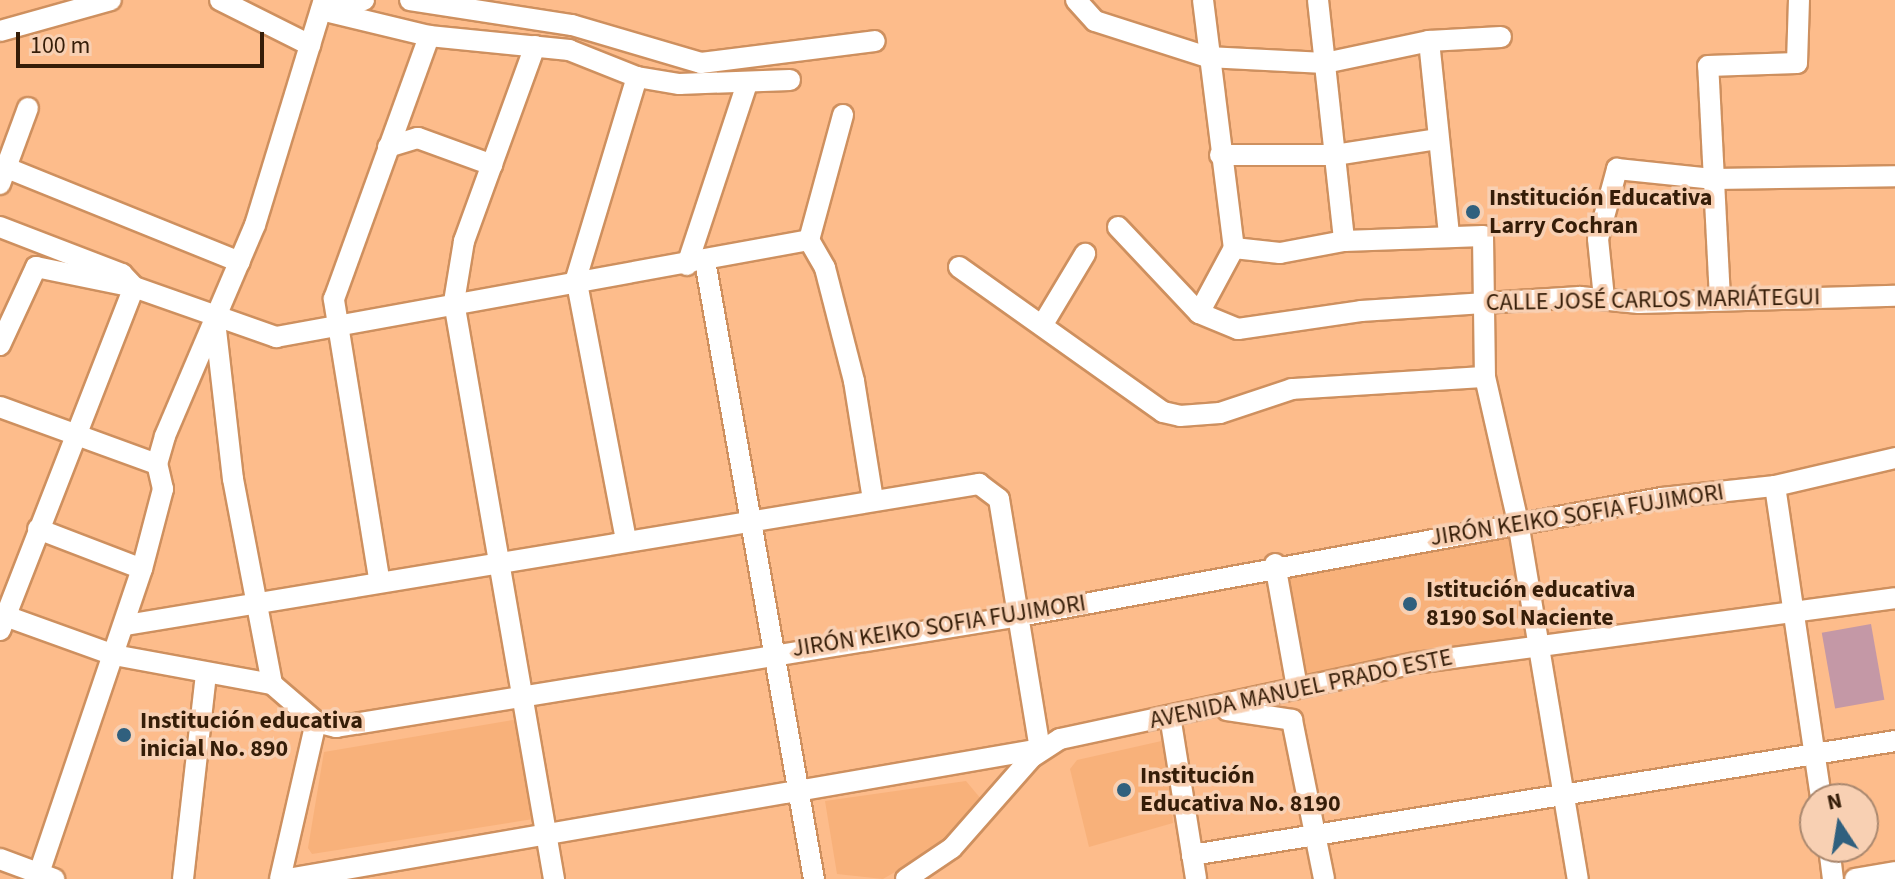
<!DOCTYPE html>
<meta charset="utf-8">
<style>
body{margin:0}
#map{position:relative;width:1895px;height:879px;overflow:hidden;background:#fdbc8b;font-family:"Source Sans 3",sans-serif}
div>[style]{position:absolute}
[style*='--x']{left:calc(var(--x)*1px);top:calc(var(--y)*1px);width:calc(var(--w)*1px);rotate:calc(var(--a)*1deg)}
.built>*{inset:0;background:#f8b17a;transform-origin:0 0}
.green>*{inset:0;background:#c498a6;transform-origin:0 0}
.roads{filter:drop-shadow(2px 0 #ce905f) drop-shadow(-2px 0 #ce905f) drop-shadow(0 2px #ce905f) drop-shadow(0 -2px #ce905f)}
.minor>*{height:20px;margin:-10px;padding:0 10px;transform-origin:10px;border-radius:10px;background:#fff}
.dots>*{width:22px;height:22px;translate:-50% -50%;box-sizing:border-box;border:4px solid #f8d0b3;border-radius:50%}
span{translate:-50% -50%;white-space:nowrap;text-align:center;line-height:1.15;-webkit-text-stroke:7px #f8d0b3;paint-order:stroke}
.poi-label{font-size:24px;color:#351d08;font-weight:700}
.left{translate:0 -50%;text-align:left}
.street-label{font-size:24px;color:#351d08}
.north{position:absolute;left:1799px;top:783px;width:80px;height:80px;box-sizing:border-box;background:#f8d0b3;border:2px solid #aa886f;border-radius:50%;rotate:348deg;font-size:22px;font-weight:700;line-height:32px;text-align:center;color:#351d08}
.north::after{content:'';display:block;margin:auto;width:28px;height:36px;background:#30607e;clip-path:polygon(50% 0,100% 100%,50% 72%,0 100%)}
.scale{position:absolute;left:16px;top:32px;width:248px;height:36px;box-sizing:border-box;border:4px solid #351d08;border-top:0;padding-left:10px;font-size:24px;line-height:28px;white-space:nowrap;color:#351d08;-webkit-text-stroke:6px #f8d0b3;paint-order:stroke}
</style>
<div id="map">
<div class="built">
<div style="left:1513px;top:534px;width:103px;height:229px;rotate:80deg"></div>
<div style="clip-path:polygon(519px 719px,538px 812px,533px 819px,312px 854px,308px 848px,324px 752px)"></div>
<div style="clip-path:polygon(1166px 740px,1173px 823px,1089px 847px,1070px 769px,1077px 760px)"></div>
<div style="clip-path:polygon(966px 781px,986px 805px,950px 840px,883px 879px,837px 874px,825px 801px)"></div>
</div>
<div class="green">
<div style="left:1871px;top:624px;width:77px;height:50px;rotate:80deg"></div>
</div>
<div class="roads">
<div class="minor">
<div style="--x:220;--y:0;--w:101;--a:26.6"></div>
<div style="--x:410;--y:0;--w:164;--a:8.8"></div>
<div style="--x:572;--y:25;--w:134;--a:16.4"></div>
<div style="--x:701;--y:63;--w:175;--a:-7.2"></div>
<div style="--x:1076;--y:0;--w:28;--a:48"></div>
<div style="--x:1095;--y:21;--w:118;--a:17.8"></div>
<div style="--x:1207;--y:57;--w:118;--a:2.9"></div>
<div style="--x:1325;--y:63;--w:106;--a:-11.9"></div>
<div style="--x:1429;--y:41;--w:72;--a:-3.2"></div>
<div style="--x:1203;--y:0;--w:250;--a:82.9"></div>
<div style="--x:1234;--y:248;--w:46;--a:6.2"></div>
<div style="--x:1280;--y:253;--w:65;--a:-10.6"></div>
<div style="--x:1344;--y:241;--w:139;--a:-2.1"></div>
<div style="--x:1483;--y:236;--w:141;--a:89.2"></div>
<div style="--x:1485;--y:377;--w:149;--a:77.2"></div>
<div style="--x:1518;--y:522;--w:362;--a:80.5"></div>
<div style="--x:1318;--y:0;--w:242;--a:83.8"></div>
<div style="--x:325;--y:9;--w:40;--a:-13"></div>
<div style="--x:321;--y:10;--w:111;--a:13.5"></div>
<div style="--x:429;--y:36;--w:141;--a:5.7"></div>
<div style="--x:569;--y:50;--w:73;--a:21.7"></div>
<div style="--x:637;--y:77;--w:43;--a:9.5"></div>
<div style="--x:679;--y:84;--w:111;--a:-2.1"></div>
<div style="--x:0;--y:31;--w:115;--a:-15.6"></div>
<div style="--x:1429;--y:41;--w:196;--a:84.1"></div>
<div style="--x:535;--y:46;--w:208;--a:110"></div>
<div style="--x:464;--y:241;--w:62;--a:99.3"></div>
<div style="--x:454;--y:302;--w:586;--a:80.17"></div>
<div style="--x:843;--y:115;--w:130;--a:105.2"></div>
<div style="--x:809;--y:240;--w:32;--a:60"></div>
<div style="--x:825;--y:268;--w:117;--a:75.6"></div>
<div style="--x:854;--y:381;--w:121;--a:80.9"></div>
<div style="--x:388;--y:147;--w:31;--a:-17"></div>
<div style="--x:418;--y:138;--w:79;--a:20"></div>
<div style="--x:1220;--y:155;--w:115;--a:0"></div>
<div style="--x:1335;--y:155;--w:103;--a:-8.9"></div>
<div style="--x:7;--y:168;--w:251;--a:22"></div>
<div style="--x:0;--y:184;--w:81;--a:-69.8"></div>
<div style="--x:0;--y:227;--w:131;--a:21.1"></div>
<div style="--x:122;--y:274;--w:18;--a:47"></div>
<div style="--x:134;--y:287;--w:368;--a:111.3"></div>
<div style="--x:1118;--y:227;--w:118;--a:46.7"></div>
<div style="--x:1199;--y:313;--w:42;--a:22.3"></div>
<div style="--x:1238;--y:329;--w:124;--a:-8.3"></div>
<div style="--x:1361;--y:311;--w:219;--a:-3.7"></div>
<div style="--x:1580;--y:297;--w:59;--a:5.8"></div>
<div style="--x:1639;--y:303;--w:256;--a:-1.6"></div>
<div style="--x:705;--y:261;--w:628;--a:80"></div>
<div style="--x:687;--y:265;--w:191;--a:-71.7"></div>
<div style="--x:959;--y:267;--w:250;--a:35.4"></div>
<div style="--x:1163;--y:412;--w:17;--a:13"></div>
<div style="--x:1180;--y:416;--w:40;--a:-4.3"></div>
<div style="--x:1220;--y:413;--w:76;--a:-18.4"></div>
<div style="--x:1292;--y:389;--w:193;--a:-3.6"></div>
<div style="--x:1604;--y:298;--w:59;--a:-95.8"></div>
<div style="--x:1598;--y:239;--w:73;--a:-74.8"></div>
<div style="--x:1617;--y:169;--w:98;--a:5.9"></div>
<div style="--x:1714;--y:179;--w:181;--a:-0.9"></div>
<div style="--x:1720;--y:299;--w:233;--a:-92.9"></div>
<div style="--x:1708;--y:66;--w:89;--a:-1.9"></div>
<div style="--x:1797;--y:63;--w:63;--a:-88.2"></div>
<div style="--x:1199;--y:313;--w:74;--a:-61.7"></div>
<div style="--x:1043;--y:324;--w:82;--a:-59"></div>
<div style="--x:216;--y:330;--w:150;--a:83.5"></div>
<div style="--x:233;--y:479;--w:209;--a:79.2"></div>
<div style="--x:0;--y:345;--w:86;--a:-65.2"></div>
<div style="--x:36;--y:267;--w:100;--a:11.5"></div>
<div style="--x:134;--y:287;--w:151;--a:19.4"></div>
<div style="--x:276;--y:337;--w:542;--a:-10.31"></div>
<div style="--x:0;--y:407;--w:167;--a:20"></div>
<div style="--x:1775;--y:486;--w:316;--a:81.6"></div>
<div style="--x:38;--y:529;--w:111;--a:21"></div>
<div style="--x:626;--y:540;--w:266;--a:-100.8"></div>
<div style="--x:576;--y:279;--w:211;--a:-73.2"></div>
<div style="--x:1275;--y:564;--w:125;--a:79.9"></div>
<div style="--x:379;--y:578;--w:283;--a:-99.2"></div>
<div style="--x:334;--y:299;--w:280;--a:-70.1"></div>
<div style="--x:0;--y:614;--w:121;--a:19.8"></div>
<div style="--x:114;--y:655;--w:161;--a:10.4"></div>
<div style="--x:272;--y:684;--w:58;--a:40.8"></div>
<div style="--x:316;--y:722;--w:21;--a:14"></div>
<div style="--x:336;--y:727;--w:687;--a:-9.22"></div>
<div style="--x:1014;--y:617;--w:659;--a:-10.41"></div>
<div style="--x:1662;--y:498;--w:114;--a:-6.1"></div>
<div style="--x:1775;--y:486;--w:123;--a:-13.1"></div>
<div style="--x:126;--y:625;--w:865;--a:-9.39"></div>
<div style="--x:979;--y:484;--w:25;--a:37"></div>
<div style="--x:999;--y:499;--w:253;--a:80.7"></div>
<div style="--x:1040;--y:749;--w:764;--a:170.2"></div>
<div style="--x:1227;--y:710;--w:66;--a:8.7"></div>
<div style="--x:1292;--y:720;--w:162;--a:78.6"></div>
<div style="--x:1170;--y:716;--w:165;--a:80.9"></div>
<div style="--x:1829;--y:847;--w:32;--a:83"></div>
<div style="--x:1192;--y:855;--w:712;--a:-9.21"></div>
<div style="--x:0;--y:859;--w:58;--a:20.3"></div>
<div style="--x:39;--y:873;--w:321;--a:-71.3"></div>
<div style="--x:142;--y:569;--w:83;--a:-75.3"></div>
<div style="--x:163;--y:489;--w:26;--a:-103"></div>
<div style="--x:157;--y:464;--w:29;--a:-74"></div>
<div style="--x:165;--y:436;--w:229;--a:-66.9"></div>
<div style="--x:255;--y:225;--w:235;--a:-73"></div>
<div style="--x:183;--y:879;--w:207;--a:-83.6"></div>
<div style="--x:280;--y:879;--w:161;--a:-77.1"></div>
<div style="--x:906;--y:879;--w:55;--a:-34"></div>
<div style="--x:952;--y:848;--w:121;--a:-48.7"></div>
<div style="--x:1032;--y:757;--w:33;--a:-33"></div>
<div style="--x:1060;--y:739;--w:363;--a:-12.1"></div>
<div style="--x:1415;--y:663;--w:484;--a:-7.7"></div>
<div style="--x:1855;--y:879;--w:41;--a:-9.9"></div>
</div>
</div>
<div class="dots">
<div style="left:1473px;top:212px;background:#30607e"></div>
<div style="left:1410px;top:604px;background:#30607e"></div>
<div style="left:124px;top:735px;background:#30607e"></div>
<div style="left:1124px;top:790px;background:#30607e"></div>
</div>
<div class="poi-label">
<span class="left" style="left:1489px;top:212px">Institución Educativa<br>Larry Cochran</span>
<span class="left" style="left:1426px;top:604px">Istitución educativa<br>8190 Sol Naciente</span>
<span class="left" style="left:140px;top:735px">Institución educativa<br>inicial No. 890</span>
<span class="left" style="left:1140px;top:790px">Institución<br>Educativa No. 8190</span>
</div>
<div class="street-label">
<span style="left:1653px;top:300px;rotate:-1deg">CALLE JOSÉ CARLOS MARIÁTEGUI</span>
<span style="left:1577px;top:515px;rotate:-9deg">JIRÓN KEIKO SOFIA FUJIMORI</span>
<span style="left:939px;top:626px;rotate:-9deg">JIRÓN KEIKO SOFIA FUJIMORI</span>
<span style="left:1301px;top:689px;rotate:-12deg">AVENIDA MANUEL PRADO ESTE</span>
</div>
<div class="north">N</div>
<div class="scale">100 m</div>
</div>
